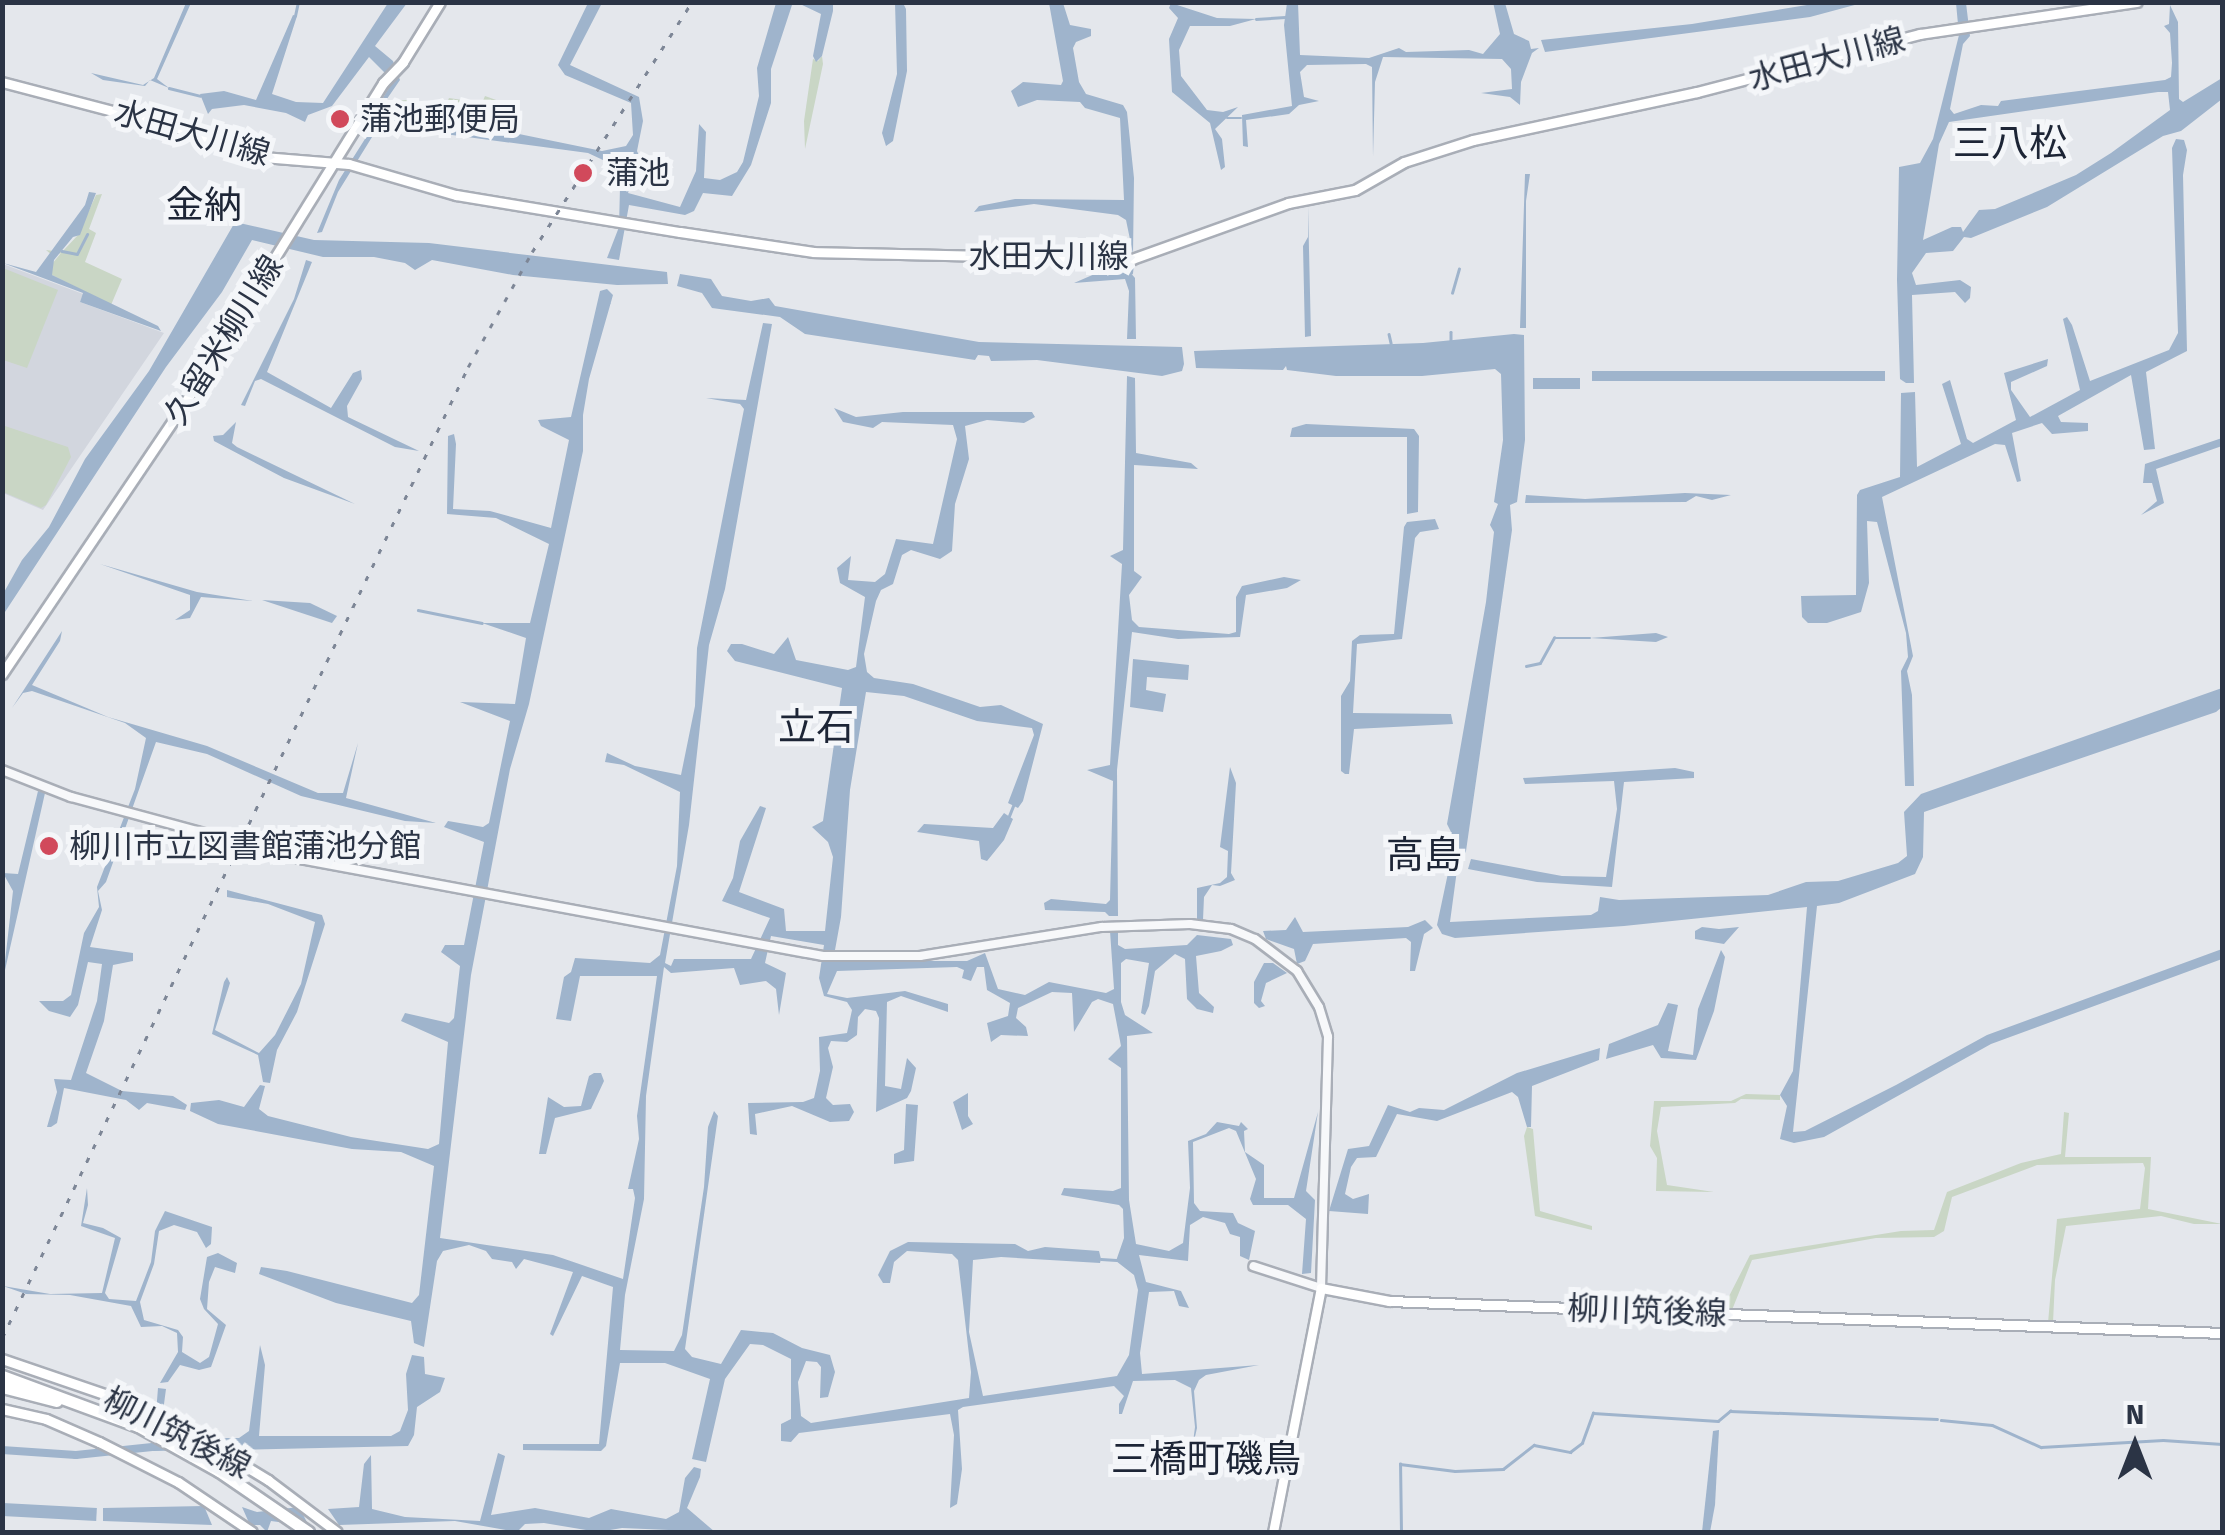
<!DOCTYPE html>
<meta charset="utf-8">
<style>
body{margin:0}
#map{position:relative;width:2225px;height:1535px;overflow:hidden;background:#e4e7ec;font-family:"Fira Sans","Noto Sans JP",sans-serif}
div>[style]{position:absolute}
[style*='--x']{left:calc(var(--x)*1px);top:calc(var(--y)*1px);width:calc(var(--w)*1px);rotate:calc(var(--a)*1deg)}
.built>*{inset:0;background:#d2d6de}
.green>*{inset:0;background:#c9d6c5}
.water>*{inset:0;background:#9fb4cc;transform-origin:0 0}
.stream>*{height:2.5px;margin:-1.25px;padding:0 1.25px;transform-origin:1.25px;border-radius:1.25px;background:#9fb4cc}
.canal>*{height:8px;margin:-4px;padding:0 4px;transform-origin:4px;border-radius:4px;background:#9fb4cc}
.roads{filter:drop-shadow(2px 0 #a9aeb7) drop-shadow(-2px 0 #a9aeb7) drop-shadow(0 2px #a9aeb7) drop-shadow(0 -2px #a9aeb7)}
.minor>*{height:8px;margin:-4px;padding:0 4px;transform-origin:4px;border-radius:4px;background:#f7f8fa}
.major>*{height:9px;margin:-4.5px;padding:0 4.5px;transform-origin:4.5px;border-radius:4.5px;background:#fff}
.highway>*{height:11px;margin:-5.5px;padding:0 5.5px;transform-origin:5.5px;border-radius:5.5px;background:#fff}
.rail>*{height:2.5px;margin-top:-1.25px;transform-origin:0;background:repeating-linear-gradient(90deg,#7d8696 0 5px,transparent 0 15px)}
.dots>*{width:28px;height:28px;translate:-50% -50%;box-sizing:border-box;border:5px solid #f4f6f9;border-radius:50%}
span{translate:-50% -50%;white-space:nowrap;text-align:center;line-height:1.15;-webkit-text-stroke:10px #f4f6f9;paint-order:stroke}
.street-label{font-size:32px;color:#2b3445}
.poi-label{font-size:32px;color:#2b3445}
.left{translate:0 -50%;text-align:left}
.quarter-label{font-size:38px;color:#1d2536}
.frame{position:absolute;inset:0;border:5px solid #2b3445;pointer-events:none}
.north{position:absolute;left:2085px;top:1395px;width:100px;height:100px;-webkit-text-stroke:8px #f4f6f9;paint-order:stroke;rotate:0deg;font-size:28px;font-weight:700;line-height:40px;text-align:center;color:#2b3445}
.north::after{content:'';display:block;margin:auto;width:35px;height:45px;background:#2b3445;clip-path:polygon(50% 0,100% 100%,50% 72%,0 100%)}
</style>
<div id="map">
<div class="built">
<div style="clip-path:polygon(3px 264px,83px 294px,80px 302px,164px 333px,43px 510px,3px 493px)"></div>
</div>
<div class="green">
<div style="clip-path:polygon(822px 56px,823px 64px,805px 149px,804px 121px,813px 59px,818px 61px)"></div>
<div style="clip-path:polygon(485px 96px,510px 105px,502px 131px,460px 121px,409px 122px,398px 120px,400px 114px,390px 110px,396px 101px,407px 100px,406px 110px,442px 115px,449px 98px,482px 103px)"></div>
<div style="clip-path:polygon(102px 194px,89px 229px,96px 233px,85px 262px,122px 279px,111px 305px,52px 275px,52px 264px,61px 253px,53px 256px,46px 250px,62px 252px,78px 235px,96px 195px)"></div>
<div style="clip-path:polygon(3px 268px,58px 290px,27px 368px,3px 360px)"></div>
<div style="clip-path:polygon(2px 425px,68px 447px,71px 457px,46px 505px,41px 508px,3px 492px)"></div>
<div style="clip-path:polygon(1746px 1094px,1780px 1095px,1780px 1100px,1741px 1099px,1735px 1103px,1661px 1107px,1657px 1131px,1667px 1185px,1714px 1192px,1656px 1191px,1657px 1158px,1650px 1146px,1654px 1101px,1731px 1101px)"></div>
<div style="clip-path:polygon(2064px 1112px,2069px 1113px,2065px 1157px,2151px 1157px,2148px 1209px,2222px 1224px,2194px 1224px,2161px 1216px,2066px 1226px,2055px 1280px,2053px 1323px,2048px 1323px,2057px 1219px,2140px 1209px,2145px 1168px,2143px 1163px,2037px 1165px,1952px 1197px,1944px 1231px,1934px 1237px,1876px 1238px,1752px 1260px,1732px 1310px,1723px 1308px,1750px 1255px,1901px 1231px,1934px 1230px,1947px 1192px,2021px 1163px,2061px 1154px)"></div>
<div style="clip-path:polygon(1527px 1127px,1533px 1129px,1540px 1211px,1592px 1226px,1592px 1230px,1535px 1216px,1524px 1136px)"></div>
</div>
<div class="water">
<div style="clip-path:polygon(1493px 2px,1505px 3px,1514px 34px,1529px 41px,1531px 49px,1539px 48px,1532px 53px,1521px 82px,1520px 105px,1510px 97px,1481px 93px,1512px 89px,1511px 69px,1502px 59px,1383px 57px,1375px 82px,1373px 157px,1372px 67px,1366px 64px,1307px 65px,1300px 72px,1304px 97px,1319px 101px,1299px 105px,1289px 114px,1246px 120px,1248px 147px,1243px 146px,1242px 115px,1292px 106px,1284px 25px,1287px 3px,1298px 3px,1300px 55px,1369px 58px,1399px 48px,1406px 52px,1469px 50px,1483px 54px,1500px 34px)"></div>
<div style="clip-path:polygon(186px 3px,191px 3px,157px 79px,169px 88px,150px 80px,145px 86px,103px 80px,91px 73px,143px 85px,154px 78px)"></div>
<div style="clip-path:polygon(388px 3px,407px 3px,375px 46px,393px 61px,400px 80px,380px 109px,383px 119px,466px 123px,602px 151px,626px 146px,633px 135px,631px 103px,565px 75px,558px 65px,588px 3px,602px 3px,570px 65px,639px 97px,643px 121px,637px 151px,641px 160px,628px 193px,680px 207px,696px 171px,699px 124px,706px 132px,704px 178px,720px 180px,737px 172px,743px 162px,759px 96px,757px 68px,776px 3px,833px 3px,833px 11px,822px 56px,816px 62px,813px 56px,821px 14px,798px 3px,792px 5px,771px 69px,771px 103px,751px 165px,732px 196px,703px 193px,694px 211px,685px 215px,629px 205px,619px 260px,607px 258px,619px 227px,620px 187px,629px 162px,625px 157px,603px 160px,588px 153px,415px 130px,377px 129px,338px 192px,322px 232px,317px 233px,339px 180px,370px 131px,368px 123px,393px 81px,369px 57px,332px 106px,308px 115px,305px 122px,286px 113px,244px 105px,212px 109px,208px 114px,200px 94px,224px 91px,256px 100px,293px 15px,297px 16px,272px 94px,296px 102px,323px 103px)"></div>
<div style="clip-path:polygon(895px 3px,903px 3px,906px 9px,907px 71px,893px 141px,886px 146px,882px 133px,897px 74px)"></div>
<div style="clip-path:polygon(1049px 3px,1063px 3px,1070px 25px,1091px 29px,1091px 36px,1076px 42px,1073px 48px,1079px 82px,1086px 94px,1123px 105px,1127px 112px,1134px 178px,1133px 254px,1126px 220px,1118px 215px,1034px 204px,974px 212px,979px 206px,1015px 199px,1124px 200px,1120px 118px,1085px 108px,1080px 102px,1037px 100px,1018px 107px,1011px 91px,1023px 82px,1061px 85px,1063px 81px)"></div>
<div style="clip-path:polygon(1171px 3px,1217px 18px,1256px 19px,1230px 26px,1190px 26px,1179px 50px,1181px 76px,1207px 110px,1223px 112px,1238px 107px,1215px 129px,1222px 139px,1225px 167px,1221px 170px,1210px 123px,1172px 92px,1169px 39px,1178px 18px,1169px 8px)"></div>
<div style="clip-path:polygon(1819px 3px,1862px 3px,1810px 17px,1545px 52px,1541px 40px,1692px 24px)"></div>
<div style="clip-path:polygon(evenodd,1956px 3px,1966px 3px,1970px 36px,1963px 44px,1950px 109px,1954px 114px,1981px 105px,1998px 106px,2001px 101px,2165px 80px,2171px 77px,2172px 63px,2170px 33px,2164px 26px,2169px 24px,2170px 5px,2178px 22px,2179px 99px,2183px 102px,2222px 78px,2222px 99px,2181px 131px,2163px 136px,2047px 207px,1971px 238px,1964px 237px,1953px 251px,1926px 253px,1912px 273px,1916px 285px,1960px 280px,1971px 287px,1970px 298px,1965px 303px,1955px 292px,1912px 295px,1914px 383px,1906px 383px,1900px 379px,1897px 280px,1899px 167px,1920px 163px,1933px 139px,1959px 35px,1956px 3px,2158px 92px,2168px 92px,2170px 110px,2111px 153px,2076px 175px,1995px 209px,1979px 210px,1963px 232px,1961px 227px,1952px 227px,1923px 240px,1939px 144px,1949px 122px,2158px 92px)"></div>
<div style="clip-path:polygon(2176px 139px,2184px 140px,2187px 150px,2183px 175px,2187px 351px,2146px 372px,2155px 449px,2144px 450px,2131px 375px,2058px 416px,2061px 422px,2088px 423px,2088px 431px,2052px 434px,2042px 423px,2012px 433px,2021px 481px,2017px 482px,2005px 445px,1995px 444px,1882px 497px,1913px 656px,1907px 671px,1912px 695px,1914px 786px,1905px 786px,1901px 671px,1908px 657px,1906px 633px,1877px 522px,1867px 521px,1869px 583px,1861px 612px,1827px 623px,1808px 623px,1802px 617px,1801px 596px,1856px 595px,1857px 495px,1860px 490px,1900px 477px,1901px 393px,1915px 392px,1917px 467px,1961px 444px,1942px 384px,1950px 380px,1967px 439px,1973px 443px,2016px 420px,2004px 373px,2048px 359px,2047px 366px,2011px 382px,2011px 390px,2030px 417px,2080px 390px,2063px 319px,2067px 317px,2072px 325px,2090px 381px,2169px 350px,2178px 333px,2172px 148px)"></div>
<div style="clip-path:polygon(1525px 174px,1530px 174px,1526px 201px,1526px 328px,1520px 328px)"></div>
<div style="clip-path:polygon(89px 192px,96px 193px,80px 235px,73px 237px,54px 260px,52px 275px,158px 326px,161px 331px,80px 302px,83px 293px,3px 263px,36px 272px,85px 205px)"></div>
<div style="clip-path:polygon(1308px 206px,1311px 336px,1305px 337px,1303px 246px,1308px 237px)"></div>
<div style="clip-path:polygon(235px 222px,314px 240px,429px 243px,667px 272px,668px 284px,617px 285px,513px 275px,432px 260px,415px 270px,405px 263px,374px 257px,323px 257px,252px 240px,222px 292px,166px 367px,3px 615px,3px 594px,22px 560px,49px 527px,85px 459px,149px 371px)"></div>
<div style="clip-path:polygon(306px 260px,312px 262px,267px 372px,331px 408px,353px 373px,361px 370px,362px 379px,347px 406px,348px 417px,419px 451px,395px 447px,261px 379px,255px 381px,245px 406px,241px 405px,294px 299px)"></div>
<div style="clip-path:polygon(1129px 271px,1135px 278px,1136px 339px,1127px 339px,1129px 291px,1125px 279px,1074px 283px,1097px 273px)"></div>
<div style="clip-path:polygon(680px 274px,711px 279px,722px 296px,751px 301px,769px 298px,775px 306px,979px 342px,1182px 347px,1184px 364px,1182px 371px,1162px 376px,1037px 360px,991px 361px,989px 356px,978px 355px,975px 360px,805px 334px,780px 317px,712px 308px,702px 293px,677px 286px)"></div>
<div style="clip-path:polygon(evenodd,607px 289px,613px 295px,589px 379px,583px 415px,583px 451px,529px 704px,510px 769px,471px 975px,440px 1238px,553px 1255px,623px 1279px,635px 1198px,633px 1189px,628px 1189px,639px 1139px,637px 1116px,657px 976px,580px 976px,571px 1021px,556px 1019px,564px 977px,571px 972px,575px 958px,650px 963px,660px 955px,677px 866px,680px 792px,624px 765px,605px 762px,607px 753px,635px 766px,681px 775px,695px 706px,697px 648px,744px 409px,740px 404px,706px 398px,746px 400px,763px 323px,772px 324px,725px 589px,709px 645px,689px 825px,665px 963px,671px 966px,674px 959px,751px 959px,770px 918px,722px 901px,733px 878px,740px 841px,760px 806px,766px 808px,739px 892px,784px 909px,786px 931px,825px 931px,833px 857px,828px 842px,812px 827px,823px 821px,842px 688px,735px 661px,727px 651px,731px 644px,742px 644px,774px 654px,788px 637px,796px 660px,848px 670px,856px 667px,865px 597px,840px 583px,837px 568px,851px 556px,848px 580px,875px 582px,885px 574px,896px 539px,933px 544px,957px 439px,953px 425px,882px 422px,873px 428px,843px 422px,834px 408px,856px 417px,903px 412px,1032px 412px,1035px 417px,1024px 423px,987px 420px,965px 426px,969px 459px,955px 504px,952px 551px,940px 559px,911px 550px,902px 555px,893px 584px,881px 590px,876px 601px,864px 654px,867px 672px,874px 678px,913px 684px,980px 707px,1001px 705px,1043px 724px,1023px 801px,1018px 808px,1008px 803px,1034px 735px,1032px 728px,977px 721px,904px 696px,866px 692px,850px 790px,841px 917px,833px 961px,967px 961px,985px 953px,998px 989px,1025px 995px,1049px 982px,1106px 993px,1114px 989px,1110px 931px,1118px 931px,1118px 945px,1125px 949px,1187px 945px,1197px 935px,1231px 939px,1233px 945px,1221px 951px,1196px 956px,1199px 993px,1214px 1007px,1213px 1013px,1197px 1009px,1187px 999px,1185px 959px,1175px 954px,1155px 971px,1149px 1006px,1145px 1015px,1141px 1013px,1149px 963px,1126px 959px,1121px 963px,1121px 1002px,1125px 1015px,1153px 1033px,1127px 1036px,1129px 1200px,1136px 1244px,1169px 1251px,1183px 1243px,1190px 1188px,1188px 1141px,1206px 1134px,1217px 1122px,1239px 1126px,1241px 1122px,1248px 1129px,1244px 1131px,1245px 1152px,1264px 1165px,1264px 1198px,1294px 1198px,1318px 1112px,1306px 1191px,1315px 1200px,1311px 1273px,1302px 1274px,1306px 1219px,1288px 1205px,1253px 1205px,1250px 1199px,1256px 1179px,1236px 1131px,1229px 1128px,1193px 1142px,1194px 1203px,1200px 1211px,1233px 1213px,1238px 1223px,1255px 1231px,1249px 1260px,1240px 1256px,1240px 1237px,1230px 1234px,1225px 1223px,1203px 1217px,1190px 1225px,1188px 1261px,1139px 1255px,1146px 1282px,1181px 1291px,1189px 1308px,1179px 1306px,1174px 1291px,1149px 1292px,1140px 1353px,1142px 1374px,1259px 1365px,1206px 1375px,1199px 1380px,1194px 1391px,1197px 1428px,1192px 1450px,1195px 1427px,1191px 1388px,1175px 1380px,1133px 1381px,1122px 1414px,1119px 1414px,1119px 1404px,1124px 1396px,1114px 1386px,963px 1407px,958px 1410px,962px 1469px,957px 1504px,950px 1508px,954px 1435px,950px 1414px,799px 1433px,791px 1442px,781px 1441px,781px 1424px,791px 1419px,791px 1359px,763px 1345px,750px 1344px,725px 1379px,706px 1462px,692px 1459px,710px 1379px,665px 1363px,620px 1363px,606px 1446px,601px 1451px,523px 1450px,523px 1444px,599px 1444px,613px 1287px,582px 1276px,553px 1336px,550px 1334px,573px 1272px,524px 1259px,516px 1269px,512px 1262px,492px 1259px,486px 1251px,469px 1245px,443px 1251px,437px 1261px,424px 1347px,414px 1343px,411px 1321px,336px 1303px,259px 1274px,261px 1267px,287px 1271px,412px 1303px,419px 1295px,434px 1166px,401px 1152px,352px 1149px,218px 1124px,190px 1111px,191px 1103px,219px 1100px,244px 1107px,260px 1085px,265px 1086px,259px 1109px,268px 1116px,351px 1137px,428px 1149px,439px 1144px,448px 1042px,401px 1021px,405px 1013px,449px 1023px,454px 1018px,460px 966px,441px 952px,445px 945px,464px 945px,484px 842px,444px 827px,448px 821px,483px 827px,489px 823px,510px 721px,460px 702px,515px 704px,526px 638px,482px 623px,530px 623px,549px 544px,496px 518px,447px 514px,448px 436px,454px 434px,456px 444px,453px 509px,490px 511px,551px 528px,569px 440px,541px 426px,538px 420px,571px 417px,600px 291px,607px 289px,771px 936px,824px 945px,819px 978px,824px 996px,847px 1002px,852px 1010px,847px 1033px,819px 1037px,820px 1071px,814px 1098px,803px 1102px,748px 1103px,750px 1134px,757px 1135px,755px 1114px,792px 1106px,830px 1122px,849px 1121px,854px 1112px,850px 1104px,833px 1105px,826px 1098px,833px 1067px,828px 1048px,831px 1041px,847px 1042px,857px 1035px,858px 1017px,865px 1009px,876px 1011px,879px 1018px,876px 1112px,907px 1098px,911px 1091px,916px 1068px,907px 1058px,901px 1089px,885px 1086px,887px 1002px,901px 996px,948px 1012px,948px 1004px,905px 991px,847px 998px,827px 994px,837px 971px,957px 967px,964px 970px,962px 978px,971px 981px,977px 967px,984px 967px,987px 990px,1010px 1003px,1008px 1016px,987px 1023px,991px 1042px,1001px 1035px,1028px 1036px,1026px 1027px,1016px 1018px,1018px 1008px,1052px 992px,1072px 993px,1074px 1032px,1092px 1002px,1098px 999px,1113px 1004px,1121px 1046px,1108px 1059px,1121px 1068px,1121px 1188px,1113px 1191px,1064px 1188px,1061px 1195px,1119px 1205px,1123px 1209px,1124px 1238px,1116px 1261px,1134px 1275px,1138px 1290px,1129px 1355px,1117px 1376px,983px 1396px,969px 1332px,973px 1260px,1001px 1257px,1100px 1263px,1101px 1259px,1099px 1251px,1045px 1247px,1028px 1251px,1015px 1244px,908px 1242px,890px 1251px,878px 1275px,883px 1283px,890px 1283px,894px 1262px,907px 1251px,952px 1254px,958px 1260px,971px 1372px,969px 1398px,811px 1423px,801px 1416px,798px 1382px,806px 1361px,817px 1362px,821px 1367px,820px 1398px,828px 1397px,835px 1372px,830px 1355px,802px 1348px,773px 1333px,741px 1330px,721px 1364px,692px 1357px,685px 1349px,718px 1116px,714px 1111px,708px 1127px,704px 1187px,682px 1335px,674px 1351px,620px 1350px,625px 1295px,644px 1199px,646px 1096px,664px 967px,671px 973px,734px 968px,740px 985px,766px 981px,776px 989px,779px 1015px,786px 973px,765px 963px,771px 936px)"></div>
<div style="clip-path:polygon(1514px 334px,1524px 335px,1525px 440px,1517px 502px,1510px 505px,1512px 530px,1466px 851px,1457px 870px,1450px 922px,1591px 915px,1598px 911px,1600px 897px,1619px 900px,1768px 895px,1806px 882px,1838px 881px,1898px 863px,1907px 856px,1904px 812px,1921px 794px,2222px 688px,2222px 707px,2216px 712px,1924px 812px,1923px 857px,1915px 874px,1839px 903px,1817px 906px,1793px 1132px,1805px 1131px,1896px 1085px,1987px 1035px,2222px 949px,2222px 959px,1991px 1044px,1824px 1137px,1794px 1143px,1780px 1139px,1787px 1106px,1780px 1095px,1793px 1071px,1807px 907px,1624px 926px,1455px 938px,1442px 934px,1437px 925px,1455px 840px,1447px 824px,1486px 602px,1494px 532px,1490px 525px,1498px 504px,1494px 502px,1503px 440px,1501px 374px,1495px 369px,1422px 376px,1336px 376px,1287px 370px,1286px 366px,1283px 370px,1196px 368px,1194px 351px,1423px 343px)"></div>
<div style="left:1885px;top:371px;width:10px;height:293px;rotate:90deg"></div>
<div style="clip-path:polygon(1127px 376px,1135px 378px,1136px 453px,1191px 463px,1198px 469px,1134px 465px,1134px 571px,1142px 577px,1129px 595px,1132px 620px,1139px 627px,1229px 634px,1236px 632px,1236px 597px,1242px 586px,1284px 577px,1301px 580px,1287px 588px,1246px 595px,1240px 637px,1178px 639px,1132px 632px,1117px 770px,1118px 916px,1109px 916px,1105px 912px,1045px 910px,1044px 903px,1051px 899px,1106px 904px,1110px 900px,1113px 781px,1087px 770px,1110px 765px,1122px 564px,1110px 556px,1123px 550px)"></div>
<div style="left:1580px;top:378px;width:11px;height:47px;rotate:90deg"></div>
<div style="clip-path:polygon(236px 422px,232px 443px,237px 447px,355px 504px,284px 478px,214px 441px,213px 436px,223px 435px)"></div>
<div style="clip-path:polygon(1306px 424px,1414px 429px,1419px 436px,1418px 512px,1407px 514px,1407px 437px,1290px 437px,1292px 428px)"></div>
<div style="clip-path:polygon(2222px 438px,2222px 446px,2156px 469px,2164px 503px,2141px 515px,2157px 501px,2152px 483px,2143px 483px,2145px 464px)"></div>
<div style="clip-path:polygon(1685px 493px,1731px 495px,1712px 500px,1696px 496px,1686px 502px,1525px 503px,1526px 495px,1585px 499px)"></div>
<div style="clip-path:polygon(1435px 519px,1439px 529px,1420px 532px,1415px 538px,1402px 639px,1357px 644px,1353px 713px,1451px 714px,1453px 724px,1354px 729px,1349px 774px,1345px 774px,1341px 771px,1341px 696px,1350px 681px,1352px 641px,1360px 635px,1394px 634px,1404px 527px,1407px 522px)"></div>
<div style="clip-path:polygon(100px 564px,197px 592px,253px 601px,201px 597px,190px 618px,175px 620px,190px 610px,190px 595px)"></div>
<div style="clip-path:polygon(262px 600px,310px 603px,337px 616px,332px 623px)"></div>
<div style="clip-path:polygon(62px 631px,60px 641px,32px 685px,108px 717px,207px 746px,318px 793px,343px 793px,358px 743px,346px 798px,436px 823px,405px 821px,301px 796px,207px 754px,156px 742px,106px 882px,98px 891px,102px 910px,90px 947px,133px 953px,133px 961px,113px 965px,104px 1021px,86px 1073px,122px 1091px,173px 1096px,187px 1105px,185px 1110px,147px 1103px,139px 1110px,126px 1100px,64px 1088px,57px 1123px,51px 1127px,47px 1127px,57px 1092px,54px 1079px,71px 1080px,97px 1001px,102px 964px,88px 962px,78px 1005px,70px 1017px,49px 1011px,39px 1001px,63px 1001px,71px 995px,84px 933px,99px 907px,97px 887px,135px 789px,146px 738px,125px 723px,32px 691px,23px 693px,12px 708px)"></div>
<div style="clip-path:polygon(1656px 633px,1668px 637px,1656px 642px,1590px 638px)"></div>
<div style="clip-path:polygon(1133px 659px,1189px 665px,1188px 680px,1147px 677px,1146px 690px,1166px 694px,1163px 712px,1130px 707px)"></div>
<div style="clip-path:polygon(1230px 767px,1236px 783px,1231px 873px,1235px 880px,1220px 886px,1212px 885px,1204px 897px,1203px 920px,1197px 920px,1197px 888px,1220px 883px,1227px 877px,1228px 851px,1220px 847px)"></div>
<div style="clip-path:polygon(1675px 768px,1694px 772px,1694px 778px,1624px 782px,1612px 887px,1537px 882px,1468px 869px,1471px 859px,1562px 876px,1606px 877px,1617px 809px,1614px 781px,1525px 784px,1523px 778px)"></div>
<div style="clip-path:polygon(38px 791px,45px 793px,3px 979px,13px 891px,3px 873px,18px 874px)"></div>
<div style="clip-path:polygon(1004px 813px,1013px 819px,1004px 840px,987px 861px,981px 859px,979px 841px,917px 832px,924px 824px,993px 828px)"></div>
<div style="clip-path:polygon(227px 890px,322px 915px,325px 924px,297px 1012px,277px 1050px,270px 1083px,263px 1082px,258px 1055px,212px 1034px,224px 982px,227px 977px,230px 983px,215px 1030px,259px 1053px,275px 1035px,301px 984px,315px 922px,268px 904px,227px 897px)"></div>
<div style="clip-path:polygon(1295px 917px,1303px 932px,1408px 927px,1425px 920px,1433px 928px,1424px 934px,1415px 971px,1410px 971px,1411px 942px,1406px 938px,1313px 944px,1305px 961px,1297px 964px,1294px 949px,1266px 939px,1263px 931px,1286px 930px)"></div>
<div style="clip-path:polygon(1702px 927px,1719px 929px,1739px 927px,1724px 944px,1695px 939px,1695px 931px)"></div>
<div style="clip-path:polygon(1721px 950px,1725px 957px,1714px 1011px,1696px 1060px,1661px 1058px,1653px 1045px,1606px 1059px,1609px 1044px,1658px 1025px,1668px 1003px,1678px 1005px,1668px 1051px,1693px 1055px,1698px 1009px)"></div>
<div style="clip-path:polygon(1264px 963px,1273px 963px,1287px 973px,1266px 983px,1261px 1001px,1265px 1006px,1259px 1008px,1254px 1003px,1254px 982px)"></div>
<div style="clip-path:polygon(1600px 1048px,1599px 1060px,1532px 1086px,1531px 1127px,1527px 1127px,1518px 1097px,1512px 1092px,1437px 1121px,1397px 1114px,1376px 1157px,1357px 1158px,1351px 1167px,1345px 1194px,1353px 1199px,1369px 1194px,1368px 1214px,1329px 1211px,1348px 1149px,1369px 1146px,1388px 1105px,1410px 1112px,1419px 1108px,1444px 1110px,1517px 1073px)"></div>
<div style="clip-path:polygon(594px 1073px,601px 1073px,604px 1081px,591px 1109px,555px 1118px,546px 1154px,539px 1154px,548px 1097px,564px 1107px,581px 1106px,589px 1076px)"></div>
<div style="clip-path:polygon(968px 1093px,968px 1116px,973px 1124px,962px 1130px,953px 1102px)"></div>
<div style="clip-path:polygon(906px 1104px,918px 1105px,914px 1161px,894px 1164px,894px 1154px,904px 1150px)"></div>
<div style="clip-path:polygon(87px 1188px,88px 1205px,83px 1223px,103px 1228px,121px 1238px,105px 1293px,109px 1299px,136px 1301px,151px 1262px,155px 1231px,165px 1211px,212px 1227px,211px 1244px,206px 1248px,197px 1232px,174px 1225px,159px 1231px,154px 1264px,140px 1302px,144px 1320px,178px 1330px,183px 1337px,182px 1352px,200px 1363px,209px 1357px,218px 1324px,204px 1309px,200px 1299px,207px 1257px,218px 1253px,237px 1263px,235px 1273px,215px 1267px,209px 1282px,207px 1309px,226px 1325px,211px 1367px,199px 1370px,180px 1365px,168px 1382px,160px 1383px,178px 1352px,177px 1333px,162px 1326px,141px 1327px,131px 1306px,70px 1295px,26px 1294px,3px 1286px,50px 1294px,102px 1293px,115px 1238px,81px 1226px)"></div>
<div style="clip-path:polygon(260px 1345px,265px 1365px,259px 1436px,391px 1436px,400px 1431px,408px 1410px,406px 1374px,412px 1355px,424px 1357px,425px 1374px,445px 1378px,440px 1392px,417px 1407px,414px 1435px,408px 1446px,231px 1450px,223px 1438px,239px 1438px,249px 1431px)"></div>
<div style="clip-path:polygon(158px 1388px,166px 1389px,160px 1434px,191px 1438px,198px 1450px,153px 1451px)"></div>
<div style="clip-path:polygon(1719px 1430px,1715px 1505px,1710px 1532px,1702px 1532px,1713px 1431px)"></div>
<div style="clip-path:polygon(498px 1453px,505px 1456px,491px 1515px,535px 1508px,589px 1518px,611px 1509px,666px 1519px,679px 1512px,685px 1478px,694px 1467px,701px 1469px,700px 1477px,687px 1508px,715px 1532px,622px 1528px,598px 1532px,544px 1523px,525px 1524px,517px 1532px,455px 1521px,339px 1525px,328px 1509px,359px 1507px,364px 1464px,371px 1455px,372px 1509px,405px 1517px,480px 1521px)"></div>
<div style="left:3px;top:1503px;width:94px;height:13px;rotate:3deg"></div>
<div style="clip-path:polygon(204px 1506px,212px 1525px,103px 1521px,103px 1508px)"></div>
<div style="clip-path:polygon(242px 1507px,257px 1512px,299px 1507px,309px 1526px,271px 1521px,267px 1532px,260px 1525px,250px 1525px)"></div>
</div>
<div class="stream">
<div style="--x:295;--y:16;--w:14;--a:-78"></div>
<div style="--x:1256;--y:19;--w:29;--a:-4"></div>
<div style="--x:169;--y:88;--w:32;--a:14"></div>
<div style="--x:1227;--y:118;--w:14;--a:0"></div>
<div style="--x:62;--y:251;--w:15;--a:11"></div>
<div style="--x:77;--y:254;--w:22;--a:-63"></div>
<div style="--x:1131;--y:273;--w:10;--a:-84"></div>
<div style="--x:1452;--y:293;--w:25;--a:-74"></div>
<div style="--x:1451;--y:332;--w:8;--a:90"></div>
<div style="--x:1389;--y:334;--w:9;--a:77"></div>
<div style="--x:418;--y:610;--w:65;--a:11.5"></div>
<div style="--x:1526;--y:666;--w:14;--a:-12"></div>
<div style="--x:1540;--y:663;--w:29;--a:-61"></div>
<div style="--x:1554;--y:638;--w:36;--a:0"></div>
<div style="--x:1009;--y:816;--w:11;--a:-68"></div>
<div style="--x:1101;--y:1259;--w:15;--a:4"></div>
<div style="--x:1941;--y:1420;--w:51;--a:5.6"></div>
<div style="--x:1992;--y:1425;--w:54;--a:24.2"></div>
<div style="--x:2041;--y:1447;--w:122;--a:-3.3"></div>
<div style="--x:2163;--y:1440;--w:59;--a:3.9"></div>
<div style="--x:1401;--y:1532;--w:68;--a:-90.8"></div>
<div style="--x:1400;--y:1464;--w:55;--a:7.3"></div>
<div style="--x:1455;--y:1471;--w:48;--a:-2.4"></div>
<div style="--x:1503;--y:1469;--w:39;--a:-38"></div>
<div style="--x:1534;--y:1445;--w:37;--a:11"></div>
<div style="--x:1570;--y:1452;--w:15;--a:-37"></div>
<div style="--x:1582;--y:1443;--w:32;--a:-70"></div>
<div style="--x:1593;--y:1413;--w:125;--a:3.7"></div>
<div style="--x:1718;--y:1421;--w:16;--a:-40"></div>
<div style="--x:1730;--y:1411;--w:207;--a:2.2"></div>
</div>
<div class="canal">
<div style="--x:186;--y:1445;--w:51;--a:-1.1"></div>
<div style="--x:2;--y:1450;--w:74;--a:3.9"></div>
<div style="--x:76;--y:1455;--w:86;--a:-6"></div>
</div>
<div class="roads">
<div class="minor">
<div style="--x:2;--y:770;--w:74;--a:21.4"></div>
<div style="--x:71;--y:797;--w:237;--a:15.1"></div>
<div style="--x:300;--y:859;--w:532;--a:10.51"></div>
<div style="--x:823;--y:956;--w:97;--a:0"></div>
<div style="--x:920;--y:956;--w:184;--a:-9.1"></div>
<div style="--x:1102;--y:927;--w:88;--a:-2"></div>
<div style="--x:1190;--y:924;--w:41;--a:7"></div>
<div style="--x:1231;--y:929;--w:26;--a:23"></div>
<div style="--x:1255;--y:939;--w:53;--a:37.3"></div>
<div style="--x:1297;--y:971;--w:42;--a:58.6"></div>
<div style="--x:1319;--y:1007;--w:31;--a:73"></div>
<div style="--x:1328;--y:1037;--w:251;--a:91.6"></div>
<div style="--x:1321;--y:1288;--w:71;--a:-162.1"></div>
</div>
<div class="major">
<div style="--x:2;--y:82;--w:178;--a:14.7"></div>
<div style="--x:174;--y:127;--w:94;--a:18.6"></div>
<div style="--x:263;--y:157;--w:86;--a:4.7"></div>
<div style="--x:349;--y:164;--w:111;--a:16.2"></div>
<div style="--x:456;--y:195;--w:227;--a:9.4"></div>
<div style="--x:680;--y:232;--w:135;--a:8.5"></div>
<div style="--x:814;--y:252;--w:318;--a:1.3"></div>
<div style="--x:1132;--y:259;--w:166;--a:-19.7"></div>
<div style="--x:1288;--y:203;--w:68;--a:-11"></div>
<div style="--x:1355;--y:190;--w:56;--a:-29.7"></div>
<div style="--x:1404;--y:162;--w:72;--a:-17.7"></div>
<div style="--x:1473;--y:140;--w:229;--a:-12.1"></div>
<div style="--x:1697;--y:92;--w:230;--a:-14.6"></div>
<div style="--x:1920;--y:34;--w:219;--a:-8.4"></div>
<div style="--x:2;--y:674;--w:316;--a:-56"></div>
<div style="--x:179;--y:412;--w:387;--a:-58.2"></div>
<div style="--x:383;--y:83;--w:29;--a:-46"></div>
<div style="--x:403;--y:62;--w:70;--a:-58.3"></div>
<div style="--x:2;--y:1359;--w:120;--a:18.9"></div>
<div style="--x:116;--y:1398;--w:65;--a:23.4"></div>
<div style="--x:176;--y:1424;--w:108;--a:31.3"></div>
<div style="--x:268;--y:1480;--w:86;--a:37"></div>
<div style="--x:2;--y:1409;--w:45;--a:12.8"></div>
<div style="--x:46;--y:1419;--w:58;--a:23.5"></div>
<div style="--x:99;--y:1442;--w:89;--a:26.9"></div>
<div style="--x:178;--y:1482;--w:89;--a:34"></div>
<div style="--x:1273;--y:1532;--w:249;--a:-78.9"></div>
<div style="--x:1321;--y:1288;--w:69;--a:10.8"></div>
<div style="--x:1389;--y:1301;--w:834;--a:2.2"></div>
</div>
<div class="highway">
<div style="--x:2;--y:1376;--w:145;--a:20.2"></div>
<div style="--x:138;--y:1426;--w:93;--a:29.1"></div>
<div style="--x:219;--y:1471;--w:108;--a:34.4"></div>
<div style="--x:2;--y:1387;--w:56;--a:14.5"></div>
</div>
</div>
<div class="rail">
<div style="--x:2;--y:1338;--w:1077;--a:-64.36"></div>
<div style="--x:468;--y:367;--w:132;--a:-60.9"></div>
<div style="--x:532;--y:252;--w:297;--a:-57.4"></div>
</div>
<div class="dots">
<div style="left:340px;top:119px;background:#d1495b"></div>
<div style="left:583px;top:173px;background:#d1495b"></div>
<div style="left:49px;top:846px;background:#d1495b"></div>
</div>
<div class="street-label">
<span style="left:1827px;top:59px;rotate:-15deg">水田大川線</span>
<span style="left:192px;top:133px;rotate:16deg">水田大川線</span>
<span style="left:1049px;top:256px">水田大川線</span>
<span style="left:224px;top:340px;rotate:-58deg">久留米柳川線</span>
<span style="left:1647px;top:1311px;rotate:2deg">柳川筑後線</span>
<span style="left:177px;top:1433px;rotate:27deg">柳川筑後線</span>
</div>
<div class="poi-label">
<span class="left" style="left:360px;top:119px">蒲池郵便局</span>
<span class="left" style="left:606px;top:173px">蒲池</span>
<span class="left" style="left:69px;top:846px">柳川市立図書館蒲池分館</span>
</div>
<div class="quarter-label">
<span style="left:2010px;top:144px">三八松</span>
<span style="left:204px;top:206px">金納</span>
<span style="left:816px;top:728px">立石</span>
<span style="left:1424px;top:856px">高島</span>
<span style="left:1206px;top:1460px">三橋町磯鳥</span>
</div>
<div class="frame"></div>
<div class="north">N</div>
</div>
